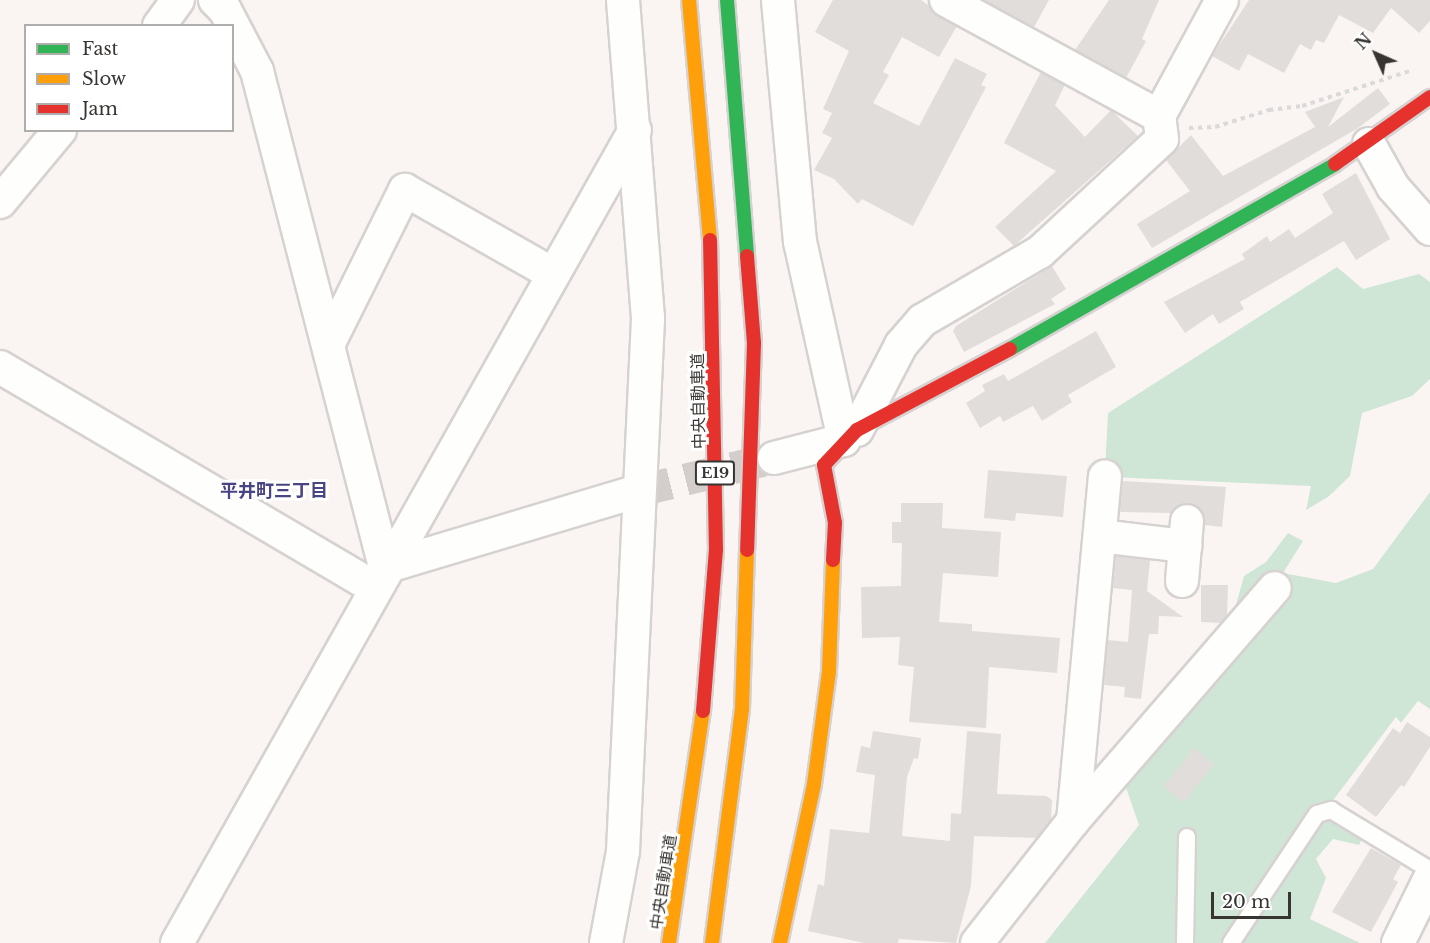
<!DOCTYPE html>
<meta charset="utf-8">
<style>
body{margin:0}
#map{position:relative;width:1430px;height:943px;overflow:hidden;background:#faf5f3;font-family:"Libre Baskerville","Noto Sans JP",serif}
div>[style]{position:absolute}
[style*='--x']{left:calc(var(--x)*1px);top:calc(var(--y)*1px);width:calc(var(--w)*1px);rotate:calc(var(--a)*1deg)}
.green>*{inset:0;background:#cfe6d6}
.building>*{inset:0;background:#e1dddb;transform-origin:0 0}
.street-tunnel>*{height:32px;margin-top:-16px;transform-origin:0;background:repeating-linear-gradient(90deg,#d3cecc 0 32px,transparent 0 48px)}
.path>*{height:4px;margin-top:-2px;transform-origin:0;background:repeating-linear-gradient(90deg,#dbdada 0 4.5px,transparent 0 9px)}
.roads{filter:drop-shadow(2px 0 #d6d2d1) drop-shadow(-2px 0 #d6d2d1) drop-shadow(0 2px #d6d2d1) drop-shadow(0 -2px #d6d2d1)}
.lane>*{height:16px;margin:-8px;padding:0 8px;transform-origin:8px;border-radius:8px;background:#fefefd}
.street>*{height:32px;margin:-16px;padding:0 16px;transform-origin:16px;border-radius:16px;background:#fefefd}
.fast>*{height:14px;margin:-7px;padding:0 7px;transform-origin:7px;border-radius:7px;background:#30b455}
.slow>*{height:14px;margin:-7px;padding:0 7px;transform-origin:7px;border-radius:7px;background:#ff9f0a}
.jam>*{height:14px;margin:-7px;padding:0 7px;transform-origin:7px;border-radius:7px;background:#e5322d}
span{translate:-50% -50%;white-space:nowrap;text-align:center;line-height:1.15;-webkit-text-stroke:6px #fff;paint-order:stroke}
.shield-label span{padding:2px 4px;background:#fff;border:2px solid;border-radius:4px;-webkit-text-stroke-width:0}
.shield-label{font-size:15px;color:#373432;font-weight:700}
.street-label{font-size:16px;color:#373432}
.neighbourhood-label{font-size:18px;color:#494583;font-weight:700}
.legend{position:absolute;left:24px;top:24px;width:210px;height:108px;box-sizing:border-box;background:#fff;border:2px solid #afaead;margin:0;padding:8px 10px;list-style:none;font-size:18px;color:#373432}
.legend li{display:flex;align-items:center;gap:12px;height:30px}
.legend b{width:30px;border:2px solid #afaead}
.north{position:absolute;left:1346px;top:24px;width:60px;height:60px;-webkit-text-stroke:4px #fff;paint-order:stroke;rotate:315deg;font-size:16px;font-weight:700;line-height:24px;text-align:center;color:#373432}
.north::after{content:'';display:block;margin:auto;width:21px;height:27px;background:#373432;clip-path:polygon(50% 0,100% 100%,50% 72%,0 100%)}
.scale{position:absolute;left:1211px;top:892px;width:80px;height:27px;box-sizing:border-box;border:3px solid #373432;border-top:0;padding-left:8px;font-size:18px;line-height:21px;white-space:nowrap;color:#373432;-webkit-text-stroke:4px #fff;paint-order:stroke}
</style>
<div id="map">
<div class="green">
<div style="clip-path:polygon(1337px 267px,1363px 289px,1419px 274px,1430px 282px,1430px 379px,1412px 396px,1362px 413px,1350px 476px,1328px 497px,1306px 510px,1311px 486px,1111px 477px,1105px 469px,1108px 413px)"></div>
<div style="clip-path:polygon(1430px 492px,1430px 709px,1418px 701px,1401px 723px,1396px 717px,1334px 799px,1327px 819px,1363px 836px,1359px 845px,1333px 839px,1316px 859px,1326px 878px,1310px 919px,1360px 943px,1045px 943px,1139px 825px,1123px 779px,1229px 630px,1244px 576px,1266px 562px,1288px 533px,1303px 541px,1283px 573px,1336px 583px,1373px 569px)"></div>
</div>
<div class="building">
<div style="clip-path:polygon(833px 0,921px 0,957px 26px,939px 57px,902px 37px,883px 72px,889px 75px,873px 103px,919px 126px,955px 58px,987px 74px,981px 85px,986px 87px,913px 226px,862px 199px,858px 204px,834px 179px,814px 170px,832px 138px,822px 133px,832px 113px,823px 109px,849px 51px,815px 32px)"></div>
<div style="clip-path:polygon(984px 0,1049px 0,1034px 27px)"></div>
<div style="clip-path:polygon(1109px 0,1159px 0,1142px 39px,1146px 41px,1126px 78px,1075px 50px)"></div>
<div style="clip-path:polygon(1249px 0,1430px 0,1430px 21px,1419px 33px,1391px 8px,1373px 33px,1339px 15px,1324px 43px,1316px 40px,1311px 50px,1300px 44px,1284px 73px,1248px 54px,1239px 71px,1212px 56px)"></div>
<div style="clip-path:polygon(1041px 72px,1065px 85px,1055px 105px,1085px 137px,1111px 110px,1138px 136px,1014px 246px,995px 227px,1056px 171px,1004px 143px)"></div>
<div style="clip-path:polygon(1378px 88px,1390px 104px,1358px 128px,1152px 248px,1137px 224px,1190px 191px,1166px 160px,1191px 135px,1223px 176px,1315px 127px,1305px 112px,1344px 97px,1328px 127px)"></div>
<div style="clip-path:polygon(1356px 173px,1390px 239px,1356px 260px,1344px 241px,1240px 302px,1244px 309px,1219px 324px,1213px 314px,1185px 333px,1164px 302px,1245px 259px,1242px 254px,1267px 236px,1270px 242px,1289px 229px,1295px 238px,1333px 213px,1322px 194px)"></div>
<div style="clip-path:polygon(1052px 266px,1066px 289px,1051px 299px,1055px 304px,964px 352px,953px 331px,956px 326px)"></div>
<div style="clip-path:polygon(1096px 331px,1116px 367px,1068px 395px,1072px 402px,1042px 421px,1033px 406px,1003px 422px,1000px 416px,980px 428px,966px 403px,985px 391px,982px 385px,1004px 374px,1008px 381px)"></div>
<div style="clip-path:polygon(988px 470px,1067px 476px,1063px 517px,1016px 513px,1015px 521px,984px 518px)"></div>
<div style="clip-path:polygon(1123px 481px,1226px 487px,1222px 527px,1205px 525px,1203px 513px,1189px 503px,1171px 513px,1120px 512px)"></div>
<div style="clip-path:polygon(901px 503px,943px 503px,942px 528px,1001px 532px,998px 577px,943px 573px,939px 622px,972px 624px,972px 631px,1060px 638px,1057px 673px,989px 667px,986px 728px,909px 722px,914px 667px,898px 665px,900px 637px,862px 638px,861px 587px,901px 586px,902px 543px,892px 543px,892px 522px,901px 522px)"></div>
<div style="clip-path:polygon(1116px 556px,1150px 560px,1147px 591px,1183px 617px,1159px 616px,1158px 634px,1149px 634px,1141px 699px,1124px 697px,1125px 687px,1104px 685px,1108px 640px,1128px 642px,1132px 590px,1113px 588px)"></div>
<div style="clip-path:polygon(1201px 585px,1228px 585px,1227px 616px,1221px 623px,1201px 622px)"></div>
<div style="clip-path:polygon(1407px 722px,1430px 737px,1430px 747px,1404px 787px,1401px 785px,1376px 817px,1346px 795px,1393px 728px,1400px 733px)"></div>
<div style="clip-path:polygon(873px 731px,921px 738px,918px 759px,914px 758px,907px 777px,902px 836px,950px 841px,951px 813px,961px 814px,967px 731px,1001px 734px,997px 794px,1046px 796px,1052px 800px,1051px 820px,1037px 838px,974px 836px,971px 886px,956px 943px,899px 939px,898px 943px,864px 943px,808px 931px,818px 884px,824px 886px,830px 829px,869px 833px,875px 775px,856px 772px,861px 746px,870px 748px)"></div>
<div style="left:1194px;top:748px;width:26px;height:49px;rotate:39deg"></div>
<div style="clip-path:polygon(1371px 848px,1401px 865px,1393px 879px,1398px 882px,1371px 932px,1332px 912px)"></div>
</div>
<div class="street-tunnel">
<div style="--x:639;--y:491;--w:139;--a:-13.7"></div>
</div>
<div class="path">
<div style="--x:1189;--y:128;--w:26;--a:-2"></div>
<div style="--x:1215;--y:127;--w:57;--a:-17.5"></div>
<div style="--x:1269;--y:110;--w:33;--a:-7"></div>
<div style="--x:1302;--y:106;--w:117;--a:-18"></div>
</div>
<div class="roads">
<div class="lane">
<div style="--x:1185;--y:943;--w:106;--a:-88.9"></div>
<div style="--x:1231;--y:943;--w:155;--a:-56.3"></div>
<div style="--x:1317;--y:814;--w:15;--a:-16"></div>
<div style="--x:1331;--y:810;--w:116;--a:31.2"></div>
</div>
<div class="street">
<div style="--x:215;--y:0;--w:14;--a:45"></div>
<div style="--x:225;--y:10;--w:69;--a:62.3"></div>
<div style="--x:257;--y:71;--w:512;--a:75.53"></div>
<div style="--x:946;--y:0;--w:243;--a:28.6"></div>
<div style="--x:159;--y:26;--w:32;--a:-54"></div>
<div style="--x:1369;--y:144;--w:49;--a:60.8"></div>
<div style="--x:1393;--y:187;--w:56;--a:48.6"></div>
<div style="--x:0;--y:202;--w:94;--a:-50.2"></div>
<div style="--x:329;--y:343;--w:171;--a:-63.6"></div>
<div style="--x:405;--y:190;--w:170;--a:29.6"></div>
<div style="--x:0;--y:367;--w:435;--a:30.5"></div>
<div style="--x:857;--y:430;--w:96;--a:-62.6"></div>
<div style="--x:901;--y:345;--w:33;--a:-49"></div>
<div style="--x:923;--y:320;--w:135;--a:-30.2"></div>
<div style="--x:1040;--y:252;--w:166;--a:-42.8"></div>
<div style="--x:1162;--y:139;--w:23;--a:-97"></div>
<div style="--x:1159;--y:116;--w:132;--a:-61.5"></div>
<div style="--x:774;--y:458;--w:72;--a:-14.4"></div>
<div style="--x:844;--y:440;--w:203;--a:-102.5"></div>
<div style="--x:800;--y:242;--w:243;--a:-95.2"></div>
<div style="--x:1100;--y:536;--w:86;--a:6.7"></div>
<div style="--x:385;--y:567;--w:265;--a:-16.7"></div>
<div style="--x:1182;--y:581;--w:60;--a:-85.2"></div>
<div style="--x:1073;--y:821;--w:346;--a:-84.7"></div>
<div style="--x:177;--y:943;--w:933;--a:-60.61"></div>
<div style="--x:606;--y:943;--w:94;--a:-79.5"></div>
<div style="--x:623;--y:851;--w:534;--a:-87.31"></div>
<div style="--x:648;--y:318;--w:319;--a:-94.5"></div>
<div style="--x:977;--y:943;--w:155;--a:-51.8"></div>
<div style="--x:1073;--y:821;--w:308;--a:-49.1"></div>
<div style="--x:1398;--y:943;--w:72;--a:-63.8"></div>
</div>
<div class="fast">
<div style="--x:727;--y:0;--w:257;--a:85.5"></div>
<div style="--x:1010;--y:349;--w:374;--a:-29.6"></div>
</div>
<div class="slow">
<div style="--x:689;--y:0;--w:241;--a:85"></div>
<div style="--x:669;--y:943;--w:234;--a:-81.7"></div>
<div style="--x:712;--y:943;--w:236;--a:-82.7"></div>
<div style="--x:742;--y:709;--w:159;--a:-88.2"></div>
<div style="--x:780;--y:943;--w:163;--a:-77.9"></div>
<div style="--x:814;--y:784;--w:114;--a:-82.4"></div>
<div style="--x:829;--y:671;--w:111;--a:-87.9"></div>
</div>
<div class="jam">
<div style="--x:1335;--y:164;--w:116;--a:-35.2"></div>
<div style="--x:747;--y:256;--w:87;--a:85.4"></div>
<div style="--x:754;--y:343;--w:207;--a:91.9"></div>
<div style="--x:833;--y:560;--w:37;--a:-87"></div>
<div style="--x:835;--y:523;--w:59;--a:-100.7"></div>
<div style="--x:824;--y:465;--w:48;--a:-46.7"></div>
<div style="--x:857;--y:430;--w:173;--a:-27.9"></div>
<div style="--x:703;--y:711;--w:162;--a:-85.4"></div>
<div style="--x:716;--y:550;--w:310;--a:-91.1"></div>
</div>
</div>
<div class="shield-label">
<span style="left:715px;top:473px">E19</span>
</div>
<div class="street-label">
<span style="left:698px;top:401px;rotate:-91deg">中央自動車道</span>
<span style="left:663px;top:882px;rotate:-81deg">中央自動車道</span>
</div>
<div class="neighbourhood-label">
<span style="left:274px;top:491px">平井町三丁目</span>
</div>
<ul class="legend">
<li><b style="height:8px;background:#30b455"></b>Fast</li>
<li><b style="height:8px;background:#ff9f0a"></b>Slow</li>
<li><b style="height:8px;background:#e5322d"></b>Jam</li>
</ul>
<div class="north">N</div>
<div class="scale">20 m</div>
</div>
